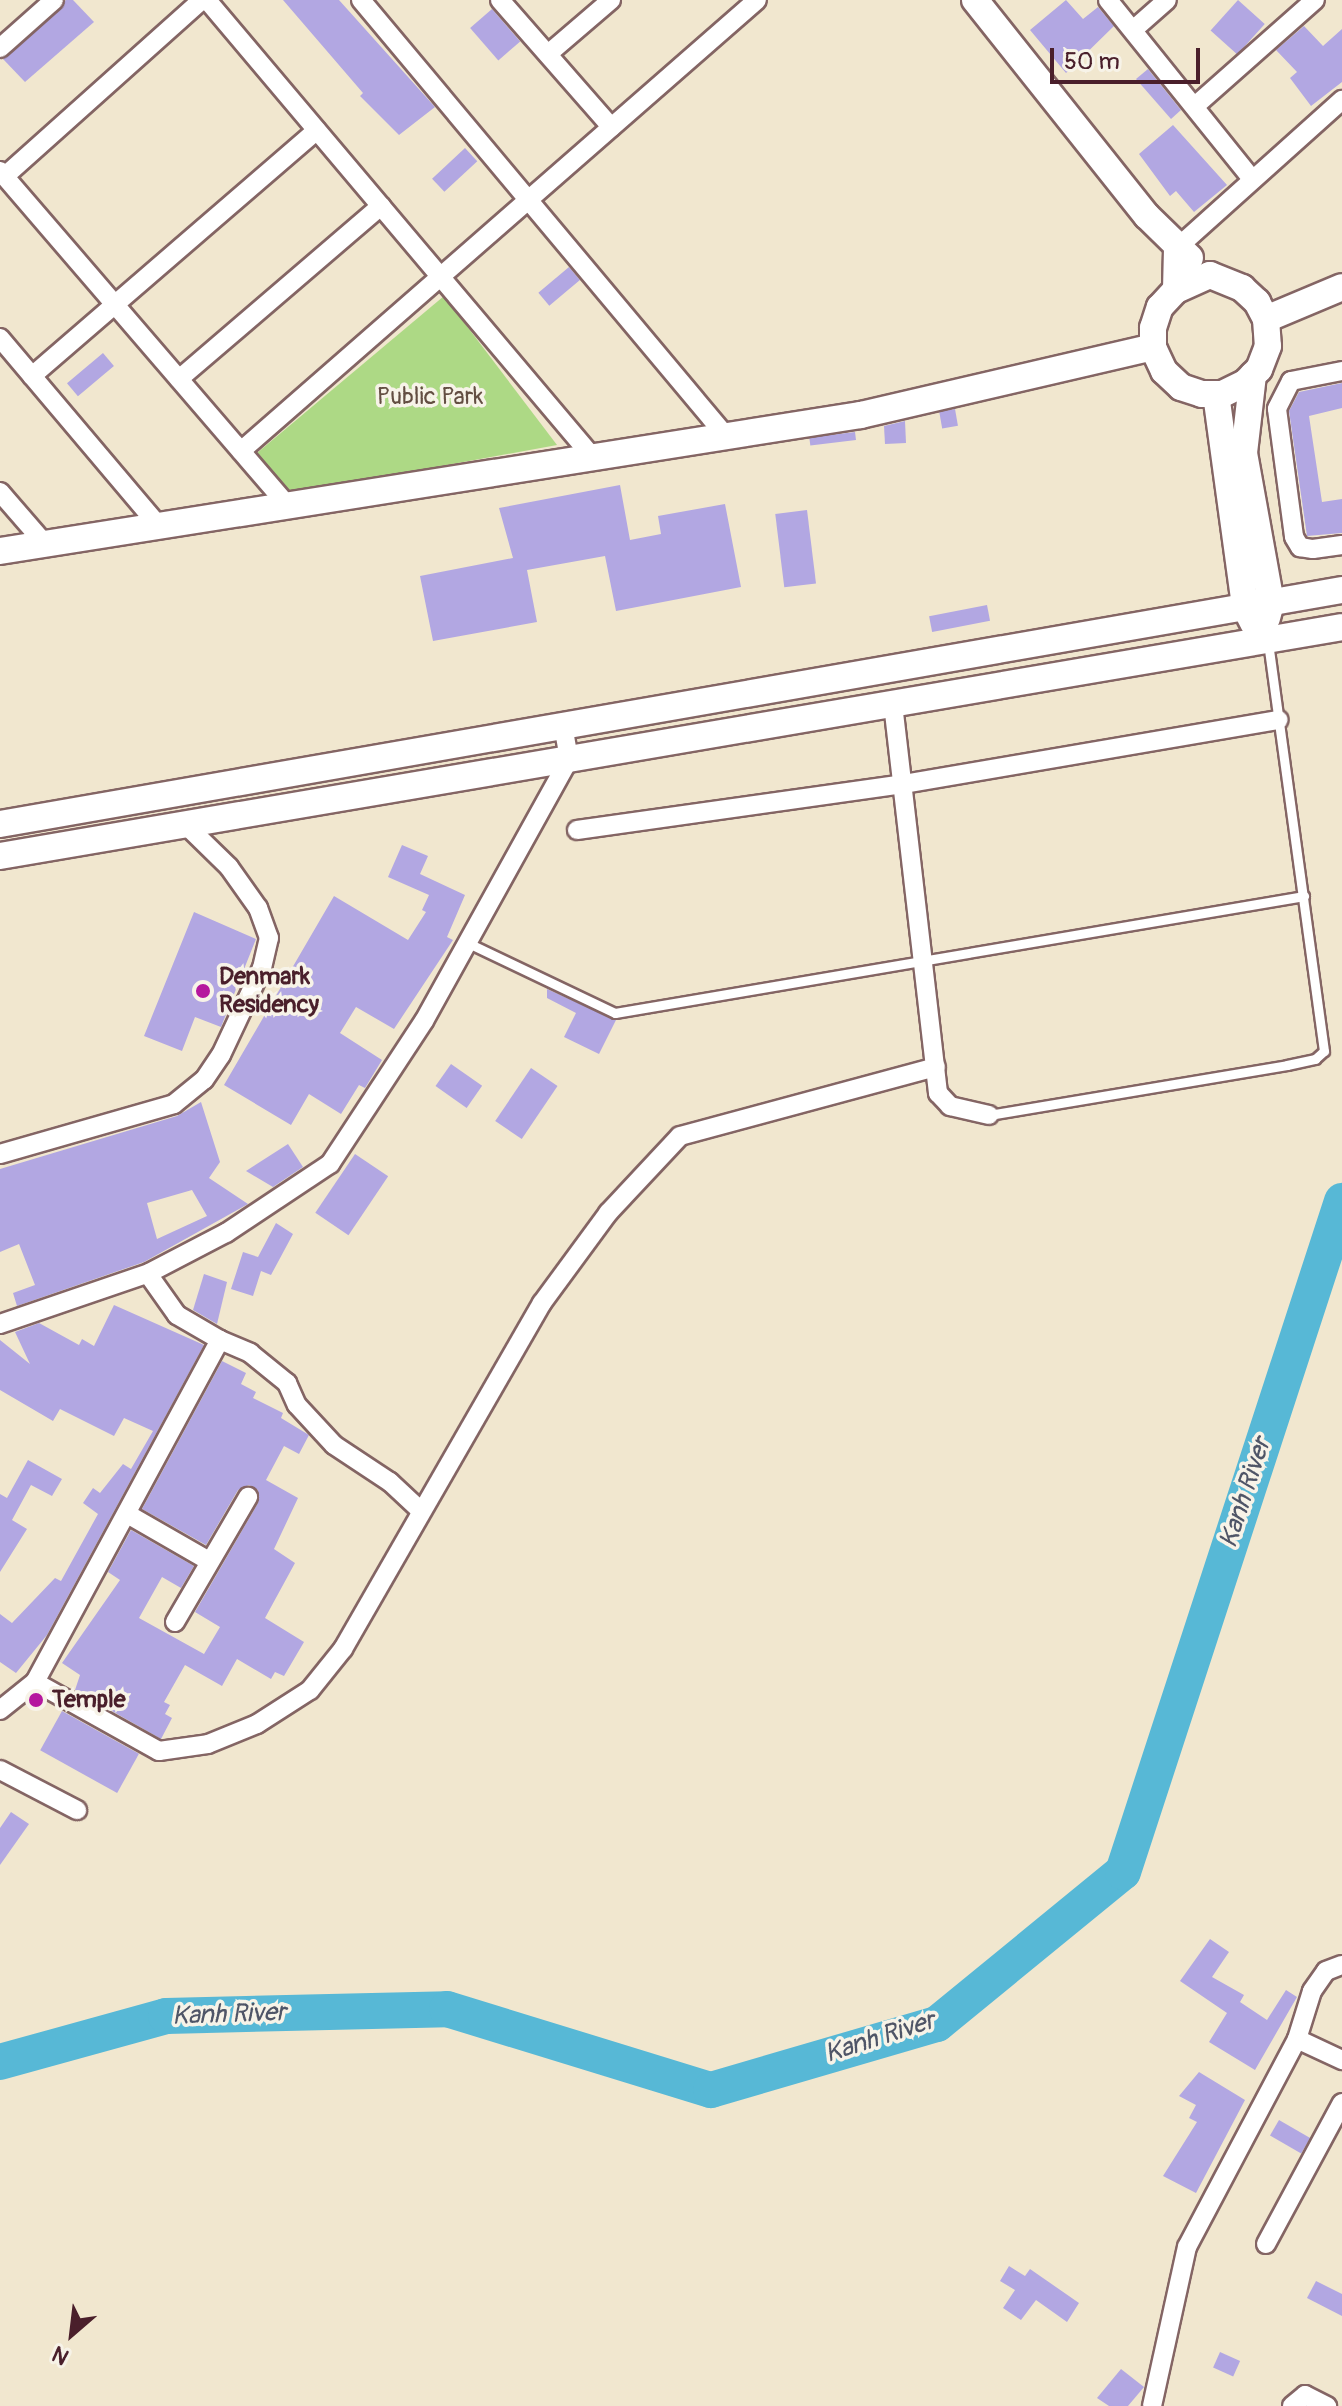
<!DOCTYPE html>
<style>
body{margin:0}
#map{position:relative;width:1342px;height:2406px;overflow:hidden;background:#f1e7cf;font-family:Pangolin,sans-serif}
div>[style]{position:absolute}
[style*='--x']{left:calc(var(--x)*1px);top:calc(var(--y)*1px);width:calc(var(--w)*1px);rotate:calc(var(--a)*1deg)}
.green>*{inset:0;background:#add985}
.river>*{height:36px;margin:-18px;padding:0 18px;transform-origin:18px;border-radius:18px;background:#57b8d6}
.building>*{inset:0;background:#b2a7e2;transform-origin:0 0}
.roads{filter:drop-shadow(2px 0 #846564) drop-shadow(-2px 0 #846564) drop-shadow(0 2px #846564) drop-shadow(0 -2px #846564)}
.lane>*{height:9px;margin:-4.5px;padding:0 4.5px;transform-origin:4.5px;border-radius:4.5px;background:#fff}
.street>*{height:18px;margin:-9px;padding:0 9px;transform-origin:9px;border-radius:9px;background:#fff}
.secondary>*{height:26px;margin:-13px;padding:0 13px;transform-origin:13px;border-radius:13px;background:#fff}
.dots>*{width:22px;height:22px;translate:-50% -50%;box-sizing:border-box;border:4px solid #f7f3e8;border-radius:50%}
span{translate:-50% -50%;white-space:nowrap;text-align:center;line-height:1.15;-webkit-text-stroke:7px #f7f3e8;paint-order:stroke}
.park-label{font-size:24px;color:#634e42}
.poi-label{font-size:24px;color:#4a1f2b;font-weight:700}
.left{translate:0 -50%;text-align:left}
.water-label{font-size:26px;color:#4f5567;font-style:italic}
.north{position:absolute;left:32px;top:2294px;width:80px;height:80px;-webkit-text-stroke:6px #f7f3e8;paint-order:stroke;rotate:208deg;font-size:22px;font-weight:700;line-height:32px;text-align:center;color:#4a1f2b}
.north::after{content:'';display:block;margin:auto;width:28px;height:36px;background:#4a1f2b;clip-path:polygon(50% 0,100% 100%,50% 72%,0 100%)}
.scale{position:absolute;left:1050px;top:48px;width:150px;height:36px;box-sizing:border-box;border:4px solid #4a1f2b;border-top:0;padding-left:10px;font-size:24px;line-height:28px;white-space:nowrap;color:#4a1f2b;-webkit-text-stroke:6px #f7f3e8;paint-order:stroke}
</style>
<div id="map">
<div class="green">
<div style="clip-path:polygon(444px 296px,557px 445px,288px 494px,251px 458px)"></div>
</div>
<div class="river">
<div style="--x:0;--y:2062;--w:172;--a:-15.5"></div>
<div style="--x:166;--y:2016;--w:281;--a:-1.4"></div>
<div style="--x:447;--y:2009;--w:276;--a:17.1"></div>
<div style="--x:711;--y:2090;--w:235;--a:-16.3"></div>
<div style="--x:937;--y:2024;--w:240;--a:-39.3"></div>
<div style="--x:1123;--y:1872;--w:706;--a:-71.92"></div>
</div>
<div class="building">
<div style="clip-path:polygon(66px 0,73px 0,94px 22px,25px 82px,3px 59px)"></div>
<div style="clip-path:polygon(283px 0,339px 0,435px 107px,399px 135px,360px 96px,363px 93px)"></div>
<div style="clip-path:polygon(1066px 0,1083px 19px,1098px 7px,1114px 26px,1066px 73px,1030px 30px)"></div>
<div style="left:1238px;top:0;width:36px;height:41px;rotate:42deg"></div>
<div style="left:492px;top:9px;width:43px;height:29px;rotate:49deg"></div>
<div style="clip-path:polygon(1304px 26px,1323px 46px,1342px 29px,1342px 82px,1311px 106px,1290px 78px,1297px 72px,1276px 50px)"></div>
<div style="clip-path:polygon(1148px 69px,1181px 110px,1171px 119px,1136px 79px)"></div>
<div style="clip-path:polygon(1173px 125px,1227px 185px,1194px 212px,1176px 191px,1170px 196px,1139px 154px)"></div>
<div style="left:465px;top:148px;width:18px;height:45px;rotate:47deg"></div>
<div style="left:569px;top:267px;width:17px;height:40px;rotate:50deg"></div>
<div style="left:103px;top:353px;width:17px;height:47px;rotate:50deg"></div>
<div style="clip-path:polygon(1342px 383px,1342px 408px,1309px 416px,1322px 502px,1342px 499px,1342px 533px,1307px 536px,1289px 411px,1299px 392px)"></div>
<div style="left:955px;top:409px;width:17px;height:16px;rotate:80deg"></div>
<div style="clip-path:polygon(905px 421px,906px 443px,885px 444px,884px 426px)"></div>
<div style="left:855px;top:432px;width:8px;height:46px;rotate:83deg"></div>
<div style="clip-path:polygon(620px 485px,630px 540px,661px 534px,658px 516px,725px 504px,741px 587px,616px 611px,605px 556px,527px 570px,537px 622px,433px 641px,420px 576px,513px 558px,499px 508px)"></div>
<div style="left:807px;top:510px;width:74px;height:32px;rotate:83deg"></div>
<div style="left:987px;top:605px;width:16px;height:59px;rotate:79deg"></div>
<div style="clip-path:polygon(402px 845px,428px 856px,420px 874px,465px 895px,447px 937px,453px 940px,394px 1029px,356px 1007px,340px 1033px,382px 1060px,365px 1088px,359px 1085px,341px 1114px,309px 1094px,291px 1125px,224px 1085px,334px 896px,408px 940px,426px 912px,422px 910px,429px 895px,388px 877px)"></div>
<div style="clip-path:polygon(194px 912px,256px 939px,221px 1027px,195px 1017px,182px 1051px,144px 1036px)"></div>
<div style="clip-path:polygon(547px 989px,616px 1020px,599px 1054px,564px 1037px,576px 1013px,547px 998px)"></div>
<div style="left:451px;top:1064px;width:38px;height:27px;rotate:35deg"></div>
<div style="left:531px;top:1068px;width:32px;height:64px;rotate:34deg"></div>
<div style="clip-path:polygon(evenodd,201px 1102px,220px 1162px,209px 1178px,248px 1204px,144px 1262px,17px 1306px,13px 1293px,35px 1285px,19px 1244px,0 1252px,0 1169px,177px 1116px,201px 1102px,192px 1190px,207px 1216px,157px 1239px,147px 1203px,192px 1190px)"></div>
<div style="clip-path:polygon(288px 1144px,303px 1167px,273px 1187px,246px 1171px)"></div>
<div style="left:355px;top:1154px;width:40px;height:71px;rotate:34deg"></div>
<div style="clip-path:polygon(276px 1223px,293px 1234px,271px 1275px,261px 1271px,253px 1296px,231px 1289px,243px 1252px,258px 1257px)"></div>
<div style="clip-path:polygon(204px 1274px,227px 1282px,217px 1324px,193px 1310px)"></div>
<div style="clip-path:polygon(114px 1305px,204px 1345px,47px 1635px,16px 1673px,0 1662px,0 1614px,12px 1623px,55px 1578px,61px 1581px,98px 1514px,83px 1503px,93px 1488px,100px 1493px,123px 1464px,131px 1469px,153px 1431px,124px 1418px,114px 1436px,60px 1409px,53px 1421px,0 1390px,0 1340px,30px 1364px,15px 1332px,39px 1323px,79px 1345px,82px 1339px,94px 1346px)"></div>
<div style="clip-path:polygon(222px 1361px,246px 1373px,241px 1384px,256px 1392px,253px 1398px,283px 1413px,281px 1418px,309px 1435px,299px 1454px,284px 1446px,266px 1480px,298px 1498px,274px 1549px,295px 1563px,265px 1618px,304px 1642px,284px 1676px,275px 1672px,271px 1679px,237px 1659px,222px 1686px,185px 1665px,164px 1702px,170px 1705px,165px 1714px,172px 1718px,161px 1739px,75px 1690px,80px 1675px,62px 1663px,120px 1580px,108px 1572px,131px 1530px,194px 1566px,181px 1588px,162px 1577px,139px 1618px,204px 1654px,220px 1627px,195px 1612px,258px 1503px,258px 1490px,249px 1485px,238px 1490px,206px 1545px,142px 1509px)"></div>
<div style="clip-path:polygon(28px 1460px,62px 1479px,52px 1496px,31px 1485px,12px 1520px,27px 1529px,0 1572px,0 1494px,7px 1498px)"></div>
<div style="left:62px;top:1711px;width:88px;height:45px;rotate:29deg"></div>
<div style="clip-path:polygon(11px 1812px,29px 1824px,0 1865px,0 1828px)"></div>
<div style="clip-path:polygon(1210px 1939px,1229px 1952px,1212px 1977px,1244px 1995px,1240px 2002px,1267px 2020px,1286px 1990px,1297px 1997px,1255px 2070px,1209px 2042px,1227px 2013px,1180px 1981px)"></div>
<div style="clip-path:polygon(1199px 2072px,1245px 2100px,1196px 2193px,1163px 2176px,1197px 2122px,1189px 2118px,1196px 2105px,1179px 2096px)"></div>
<div style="left:1279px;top:2120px;width:36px;height:18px;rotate:30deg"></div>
<div style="clip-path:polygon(1009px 2266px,1025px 2276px,1030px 2269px,1079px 2303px,1067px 2322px,1036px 2300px,1021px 2320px,1003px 2308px,1015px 2290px,1000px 2281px)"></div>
<div style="clip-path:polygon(1316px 2281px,1342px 2294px,1342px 2316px,1307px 2298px)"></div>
<div style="left:1220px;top:2352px;width:22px;height:17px;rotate:24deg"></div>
<div style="clip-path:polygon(1121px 2369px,1144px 2387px,1128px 2406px,1109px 2406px,1097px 2398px)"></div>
</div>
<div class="roads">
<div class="lane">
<div style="--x:466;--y:942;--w:165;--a:25.5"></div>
<div style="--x:615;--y:1013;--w:699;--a:-9.64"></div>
<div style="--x:989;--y:1115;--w:302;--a:-9.5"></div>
<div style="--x:1287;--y:1065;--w:29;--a:-12"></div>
<div style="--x:1315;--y:1059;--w:12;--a:-42"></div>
<div style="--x:1324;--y:1051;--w:412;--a:-97.8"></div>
</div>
<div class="street">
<div style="--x:207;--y:0;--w:602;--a:49.85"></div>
<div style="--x:361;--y:0;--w:569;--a:50.07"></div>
<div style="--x:500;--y:0;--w:169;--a:48.8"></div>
<div style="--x:1108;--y:0;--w:228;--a:51.2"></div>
<div style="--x:1133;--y:30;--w:45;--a:-41.4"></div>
<div style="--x:0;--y:48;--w:72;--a:-41.6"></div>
<div style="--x:548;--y:54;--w:83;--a:-40.6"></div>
<div style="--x:1195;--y:106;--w:160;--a:-41.5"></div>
<div style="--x:0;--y:171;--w:442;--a:49.3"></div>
<div style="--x:5;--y:176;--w:264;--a:-41.8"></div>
<div style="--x:1177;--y:248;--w:222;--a:-41.9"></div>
<div style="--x:0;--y:338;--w:246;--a:49.8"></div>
<div style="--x:1342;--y:371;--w:52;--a:168.9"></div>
<div style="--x:1291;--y:381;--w:31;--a:117"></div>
<div style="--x:1277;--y:409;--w:129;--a:82.4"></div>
<div style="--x:1294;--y:537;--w:12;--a:59"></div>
<div style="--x:1300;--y:547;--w:13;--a:9"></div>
<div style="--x:1313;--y:549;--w:29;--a:-8"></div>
<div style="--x:32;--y:376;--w:376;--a:-40.8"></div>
<div style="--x:179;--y:379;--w:266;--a:-40.6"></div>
<div style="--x:241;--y:451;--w:685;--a:-41.15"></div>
<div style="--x:0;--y:492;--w:69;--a:49.1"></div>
<div style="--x:893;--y:704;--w:392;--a:83.4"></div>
<div style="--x:938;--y:1093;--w:18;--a:47"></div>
<div style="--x:950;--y:1106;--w:40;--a:13"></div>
<div style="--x:577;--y:830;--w:329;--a:-8"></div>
<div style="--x:903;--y:784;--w:381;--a:-9.7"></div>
<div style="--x:0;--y:1154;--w:181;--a:-16"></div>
<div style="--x:174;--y:1104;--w:38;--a:-39"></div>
<div style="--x:204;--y:1080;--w:30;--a:-56"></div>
<div style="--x:221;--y:1055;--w:96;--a:-64.8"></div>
<div style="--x:262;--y:968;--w:31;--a:-77"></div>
<div style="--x:269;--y:938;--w:32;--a:-110"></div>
<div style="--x:258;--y:908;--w:50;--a:-125.3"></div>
<div style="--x:229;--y:867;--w:60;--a:-135.7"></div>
<div style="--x:0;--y:1324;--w:157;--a:-18.9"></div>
<div style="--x:149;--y:1273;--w:87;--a:-27.5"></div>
<div style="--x:226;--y:1233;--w:125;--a:-33.6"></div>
<div style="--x:330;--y:1164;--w:171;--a:-56.7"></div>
<div style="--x:424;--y:1021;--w:299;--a:-61"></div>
<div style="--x:569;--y:759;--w:34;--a:-100"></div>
<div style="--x:220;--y:1340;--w:33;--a:23"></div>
<div style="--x:250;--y:1353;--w:48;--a:39"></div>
<div style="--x:287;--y:1383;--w:24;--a:66"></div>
<div style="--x:297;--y:1405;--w:54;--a:47.2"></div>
<div style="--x:334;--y:1445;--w:67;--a:33.5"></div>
<div style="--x:390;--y:1482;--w:41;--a:43"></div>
<div style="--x:129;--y:1515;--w:92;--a:29.9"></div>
<div style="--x:175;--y:1622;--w:145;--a:-59.7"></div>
<div style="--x:35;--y:1682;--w:142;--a:29.1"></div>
<div style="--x:159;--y:1751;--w:49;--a:-8.1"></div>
<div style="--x:208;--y:1744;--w:53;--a:-22.2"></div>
<div style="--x:257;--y:1724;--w:63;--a:-32.7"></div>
<div style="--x:310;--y:1690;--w:53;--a:-51.2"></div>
<div style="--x:343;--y:1649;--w:399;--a:-60.1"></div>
<div style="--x:542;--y:1303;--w:112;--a:-53.7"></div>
<div style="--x:608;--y:1213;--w:105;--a:-46.9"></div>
<div style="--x:680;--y:1136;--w:265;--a:-15.1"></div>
<div style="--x:0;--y:1710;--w:45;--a:-38.7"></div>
<div style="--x:35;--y:1682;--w:389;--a:-61.6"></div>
<div style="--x:220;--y:1340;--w:50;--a:-149.8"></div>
<div style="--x:177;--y:1315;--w:50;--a:-125.3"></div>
<div style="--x:0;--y:1770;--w:87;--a:27.5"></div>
<div style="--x:1297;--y:2039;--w:50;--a:25"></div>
<div style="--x:1266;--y:2244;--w:160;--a:-61.7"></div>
<div style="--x:1152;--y:2406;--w:163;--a:-77.6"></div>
<div style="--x:1187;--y:2247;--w:235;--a:-62.1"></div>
<div style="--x:1297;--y:2039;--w:50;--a:-72.6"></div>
<div style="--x:1312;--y:1991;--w:24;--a:-55"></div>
<div style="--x:1326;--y:1971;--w:17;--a:-21"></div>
<div style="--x:1292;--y:2406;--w:17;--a:-40"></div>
<div style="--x:1305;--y:2395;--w:25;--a:27"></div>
</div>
<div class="secondary">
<div style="--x:975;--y:0;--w:276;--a:51.5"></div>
<div style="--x:1147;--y:216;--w:60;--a:44.3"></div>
<div style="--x:1176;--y:290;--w:37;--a:-24"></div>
<div style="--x:1210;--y:275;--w:35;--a:22"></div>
<div style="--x:1242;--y:288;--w:21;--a:43"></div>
<div style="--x:1257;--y:302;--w:19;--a:62"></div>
<div style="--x:1266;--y:319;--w:27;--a:86"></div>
<div style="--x:1268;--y:346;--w:25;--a:111"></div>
<div style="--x:1259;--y:369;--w:20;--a:135"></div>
<div style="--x:1245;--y:383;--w:25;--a:154"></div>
<div style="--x:1222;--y:394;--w:20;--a:180"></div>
<div style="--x:1202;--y:394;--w:22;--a:-162"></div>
<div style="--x:1181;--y:387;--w:23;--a:-137"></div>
<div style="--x:1164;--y:371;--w:26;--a:-115"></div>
<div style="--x:1153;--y:347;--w:19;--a:-90"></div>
<div style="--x:1153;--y:328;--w:22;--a:-72"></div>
<div style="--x:1160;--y:307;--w:23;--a:-47"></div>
<div style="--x:1176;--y:290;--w:42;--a:-88.6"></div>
<div style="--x:1266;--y:319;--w:82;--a:-22.8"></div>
<div style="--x:1253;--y:375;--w:79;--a:96.6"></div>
<div style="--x:1244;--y:453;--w:152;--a:79.8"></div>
<div style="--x:1271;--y:603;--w:16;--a:105"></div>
<div style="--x:1216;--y:394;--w:215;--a:82.2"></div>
<div style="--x:1245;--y:607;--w:18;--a:63"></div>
<div style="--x:0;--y:551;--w:872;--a:-8.98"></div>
<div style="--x:861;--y:415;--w:300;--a:-13.1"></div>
<div style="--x:0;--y:824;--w:1362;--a:-9.89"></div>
<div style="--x:0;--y:856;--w:1361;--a:-9.68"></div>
</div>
</div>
<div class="dots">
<div style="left:203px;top:991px;background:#b5179e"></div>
<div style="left:36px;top:1700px;background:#b5179e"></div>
</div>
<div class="park-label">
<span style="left:430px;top:397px">Public Park</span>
</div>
<div class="poi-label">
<span class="left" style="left:219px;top:991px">Denmark<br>Residency</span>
<span class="left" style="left:52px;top:1700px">Temple</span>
</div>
<div class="water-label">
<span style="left:1246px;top:1493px;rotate:-72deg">Kanh River</span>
<span style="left:229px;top:2015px;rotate:-2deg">Kanh River</span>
<span style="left:880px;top:2038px;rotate:-18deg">Kanh River</span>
</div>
<div class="north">N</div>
<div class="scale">50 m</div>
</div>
